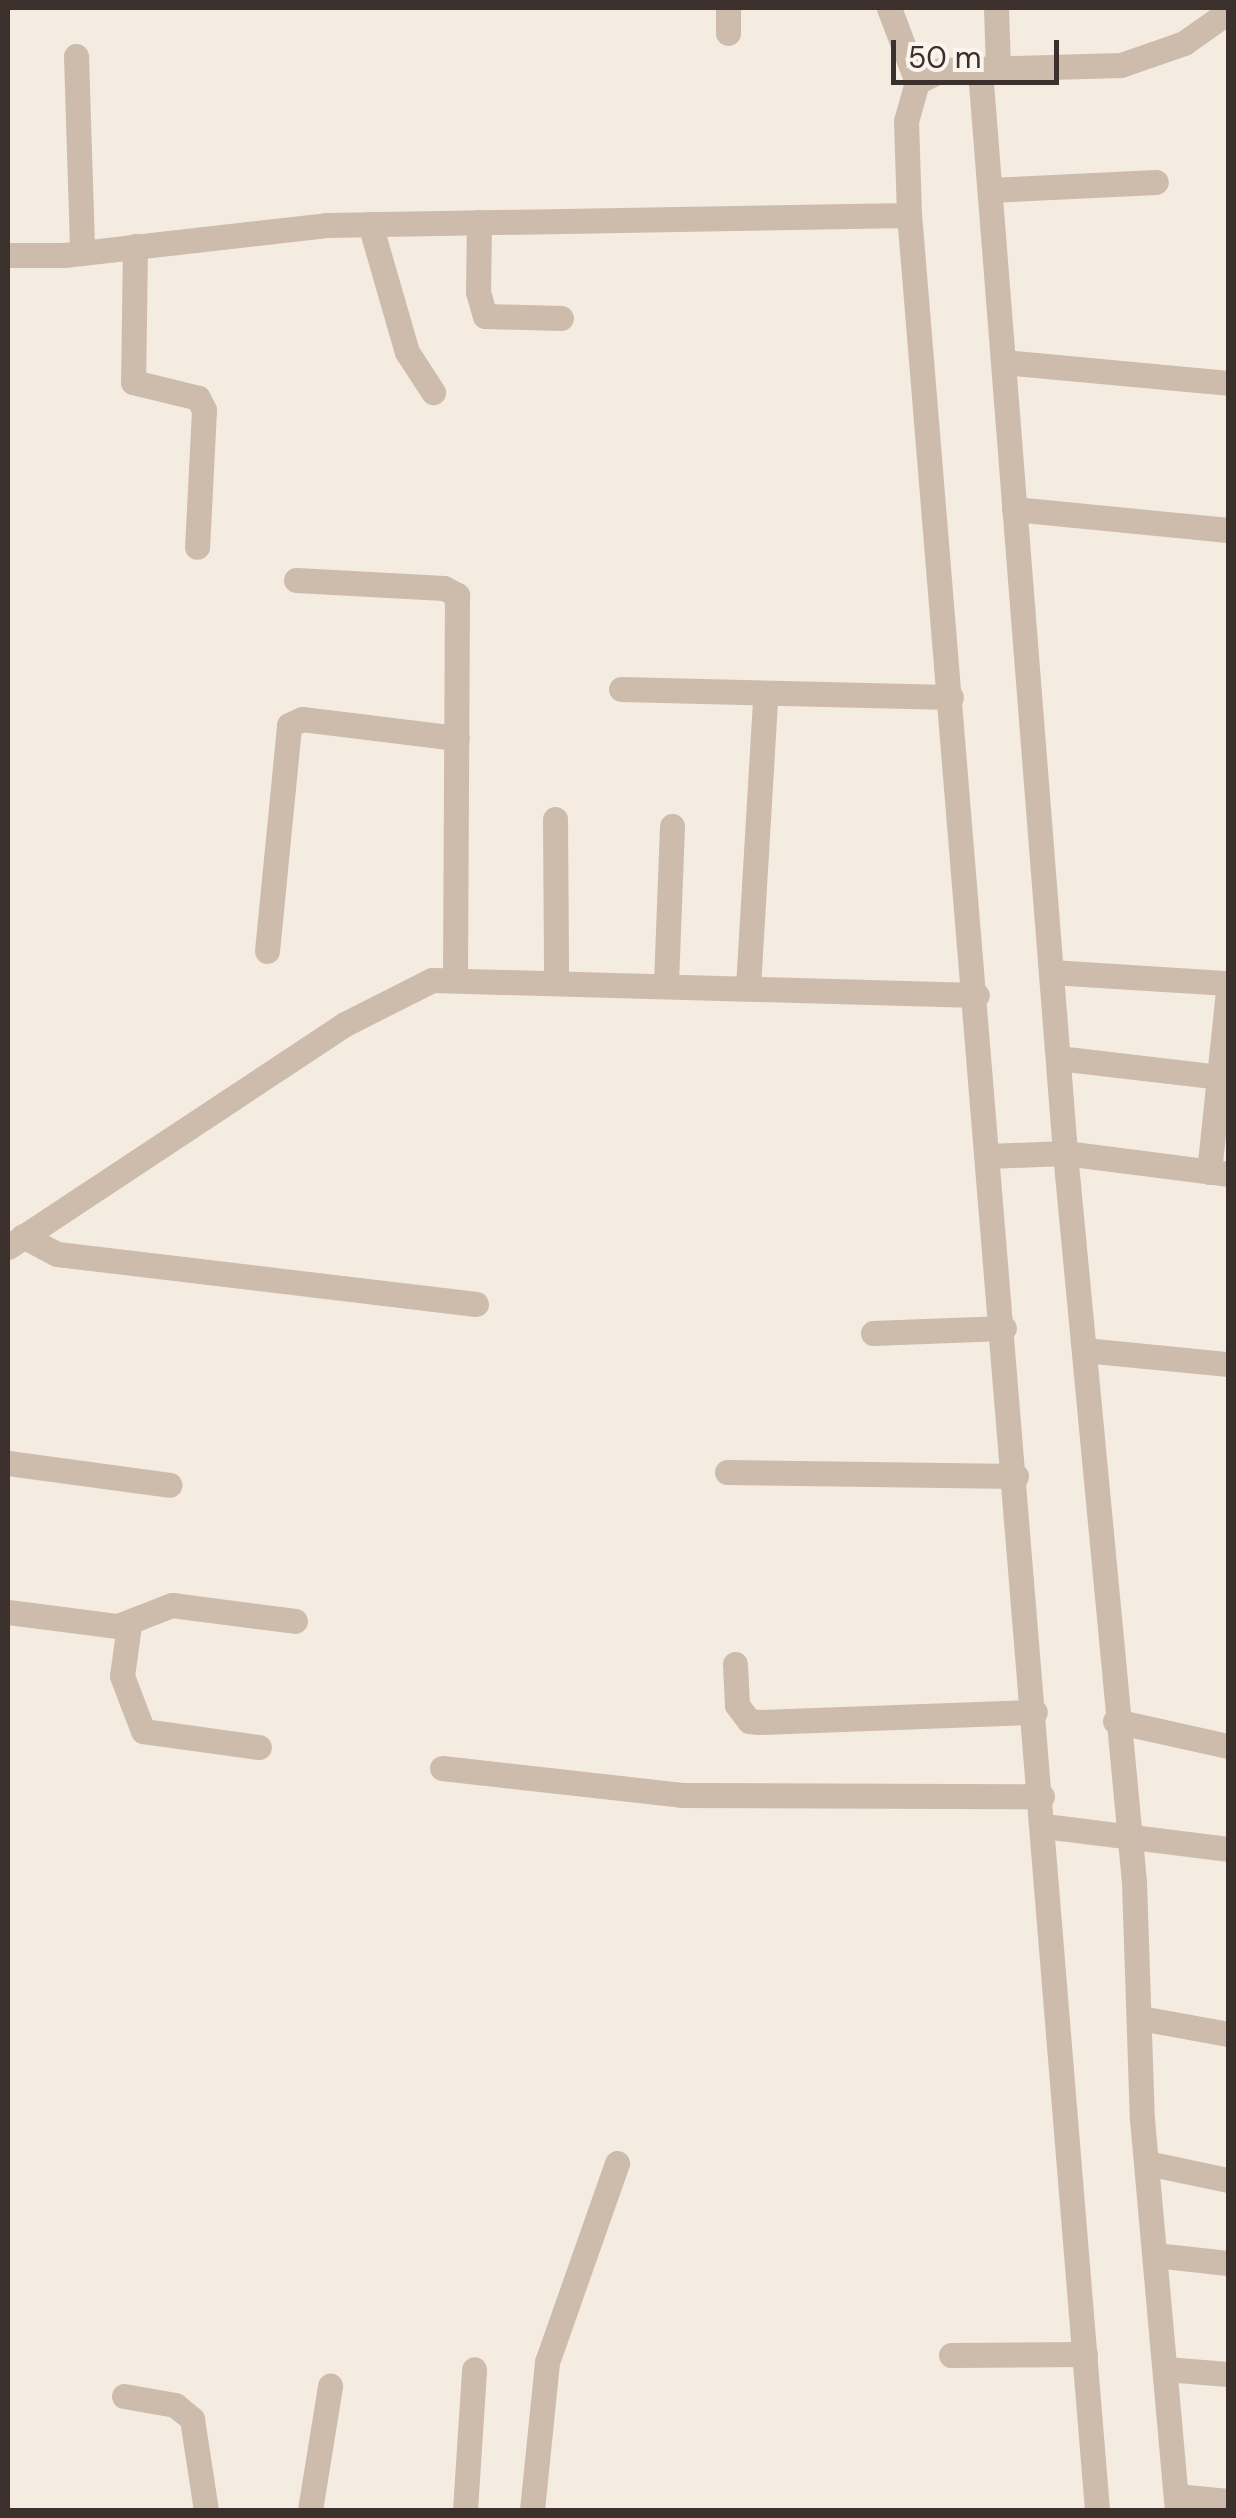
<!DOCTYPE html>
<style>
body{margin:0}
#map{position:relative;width:1236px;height:2518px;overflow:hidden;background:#f4ebe1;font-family:"DM Sans",sans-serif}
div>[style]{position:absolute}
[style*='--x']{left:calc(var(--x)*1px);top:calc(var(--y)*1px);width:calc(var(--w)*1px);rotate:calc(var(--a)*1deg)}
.minor>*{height:25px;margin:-12.5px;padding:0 12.5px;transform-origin:12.5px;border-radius:12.5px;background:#cdbbac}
span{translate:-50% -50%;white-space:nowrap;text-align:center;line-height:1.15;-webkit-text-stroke:8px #fbf5ee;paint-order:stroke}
.frame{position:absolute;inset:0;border:10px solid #3b302b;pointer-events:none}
.scale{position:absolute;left:891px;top:40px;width:168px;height:45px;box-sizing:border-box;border:5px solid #3b302b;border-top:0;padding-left:12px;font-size:30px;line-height:35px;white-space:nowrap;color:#3b302b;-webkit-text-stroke:8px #fbf5ee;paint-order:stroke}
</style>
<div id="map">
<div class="minor">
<div style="--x:889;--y:8;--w:79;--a:69.3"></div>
<div style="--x:996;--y:8;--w:61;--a:88.1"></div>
<div style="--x:728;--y:33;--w:25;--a:-90"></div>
<div style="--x:76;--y:56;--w:196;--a:88.2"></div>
<div style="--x:980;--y:70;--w:1086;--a:85.51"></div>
<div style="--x:1065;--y:1153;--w:732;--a:84.59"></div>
<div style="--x:1134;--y:1882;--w:237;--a:88.1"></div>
<div style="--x:1142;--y:2119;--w:393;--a:84.9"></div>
<div style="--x:990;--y:190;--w:166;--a:-2.8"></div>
<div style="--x:479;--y:222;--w:70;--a:90.8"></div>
<div style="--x:478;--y:292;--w:25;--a:74"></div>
<div style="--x:485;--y:316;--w:76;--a:1.5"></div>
<div style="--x:370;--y:224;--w:133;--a:73.9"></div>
<div style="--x:407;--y:352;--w:48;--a:57"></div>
<div style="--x:135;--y:246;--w:136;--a:90.8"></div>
<div style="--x:133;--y:382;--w:67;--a:13.8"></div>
<div style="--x:198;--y:398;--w:13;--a:63"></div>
<div style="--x:204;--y:410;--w:137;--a:92.9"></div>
<div style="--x:8;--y:255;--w:56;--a:0"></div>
<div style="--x:64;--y:255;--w:264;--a:-6.5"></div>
<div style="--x:326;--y:225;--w:583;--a:-0.98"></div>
<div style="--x:1003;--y:362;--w:226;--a:5.3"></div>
<div style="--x:1014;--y:509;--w:215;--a:5.6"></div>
<div style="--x:296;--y:580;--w:148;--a:3.1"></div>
<div style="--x:444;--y:588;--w:15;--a:28"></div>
<div style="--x:457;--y:595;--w:382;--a:90.3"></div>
<div style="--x:621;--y:689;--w:330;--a:1.4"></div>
<div style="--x:555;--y:819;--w:160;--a:89.6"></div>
<div style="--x:267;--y:951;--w:227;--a:-84.4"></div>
<div style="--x:289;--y:725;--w:14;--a:-25"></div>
<div style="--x:302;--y:719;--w:156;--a:7"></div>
<div style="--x:1051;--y:972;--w:177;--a:3.6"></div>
<div style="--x:666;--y:983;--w:157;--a:-87.8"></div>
<div style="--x:748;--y:987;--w:290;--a:-86.6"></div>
<div style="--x:1058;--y:1058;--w:171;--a:6.7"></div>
<div style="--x:989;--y:1156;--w:76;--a:-2.3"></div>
<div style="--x:1065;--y:1153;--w:164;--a:7.3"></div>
<div style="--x:1209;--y:1172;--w:181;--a:-84"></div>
<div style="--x:23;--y:1236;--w:38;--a:28"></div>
<div style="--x:57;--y:1254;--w:422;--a:6.8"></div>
<div style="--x:8;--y:1247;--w:404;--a:-33.5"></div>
<div style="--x:345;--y:1024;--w:97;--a:-26.8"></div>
<div style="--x:432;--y:980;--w:545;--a:1.58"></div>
<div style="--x:873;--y:1333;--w:131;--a:-2.2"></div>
<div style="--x:1084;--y:1350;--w:145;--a:5.6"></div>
<div style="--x:8;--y:1463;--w:163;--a:7.7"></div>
<div style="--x:727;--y:1472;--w:289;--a:0.8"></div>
<div style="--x:8;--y:1612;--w:111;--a:7.3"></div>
<div style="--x:118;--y:1626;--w:58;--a:-21.3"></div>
<div style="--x:172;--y:1605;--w:124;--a:7.4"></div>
<div style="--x:129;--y:1625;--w:51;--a:97.8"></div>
<div style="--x:122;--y:1676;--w:59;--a:69.1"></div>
<div style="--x:143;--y:1731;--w:117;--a:7.9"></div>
<div style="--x:735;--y:1664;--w:41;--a:87.2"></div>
<div style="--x:737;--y:1705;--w:20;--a:53"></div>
<div style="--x:749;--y:1721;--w:10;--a:6"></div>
<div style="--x:759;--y:1722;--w:276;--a:-2.1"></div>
<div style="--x:1115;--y:1721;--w:116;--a:12.5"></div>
<div style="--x:442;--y:1768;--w:241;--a:6.4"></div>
<div style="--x:681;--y:1795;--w:361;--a:0.2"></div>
<div style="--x:1044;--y:1826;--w:185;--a:7.1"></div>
<div style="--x:1140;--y:2018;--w:89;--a:10.3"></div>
<div style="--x:1147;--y:2163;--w:83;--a:11.9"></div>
<div style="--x:1155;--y:2255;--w:73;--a:6.3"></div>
<div style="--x:951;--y:2355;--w:134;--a:-0.4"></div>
<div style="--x:1165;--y:2369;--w:63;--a:4.5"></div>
<div style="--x:124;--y:2396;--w:52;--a:10"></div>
<div style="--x:175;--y:2405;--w:22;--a:39"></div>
<div style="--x:192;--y:2419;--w:92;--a:81.3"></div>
<div style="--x:1176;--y:2496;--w:52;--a:5.5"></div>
<div style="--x:310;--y:2510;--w:126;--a:-80.8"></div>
<div style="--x:465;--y:2510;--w:141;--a:-86.3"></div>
<div style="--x:532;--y:2510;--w:149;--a:-84.2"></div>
<div style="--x:547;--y:2362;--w:211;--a:-70.6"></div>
<div style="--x:1097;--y:2510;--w:2303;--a:-94.68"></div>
<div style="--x:909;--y:215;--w:94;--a:-91.8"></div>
<div style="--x:906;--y:121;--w:41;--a:-74.2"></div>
<div style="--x:917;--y:82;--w:27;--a:-27"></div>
<div style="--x:941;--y:70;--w:180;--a:-1.6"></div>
<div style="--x:1121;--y:65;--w:67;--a:-19.2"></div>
<div style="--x:1184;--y:43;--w:54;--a:-35.2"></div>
</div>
<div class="frame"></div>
<div class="scale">50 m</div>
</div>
